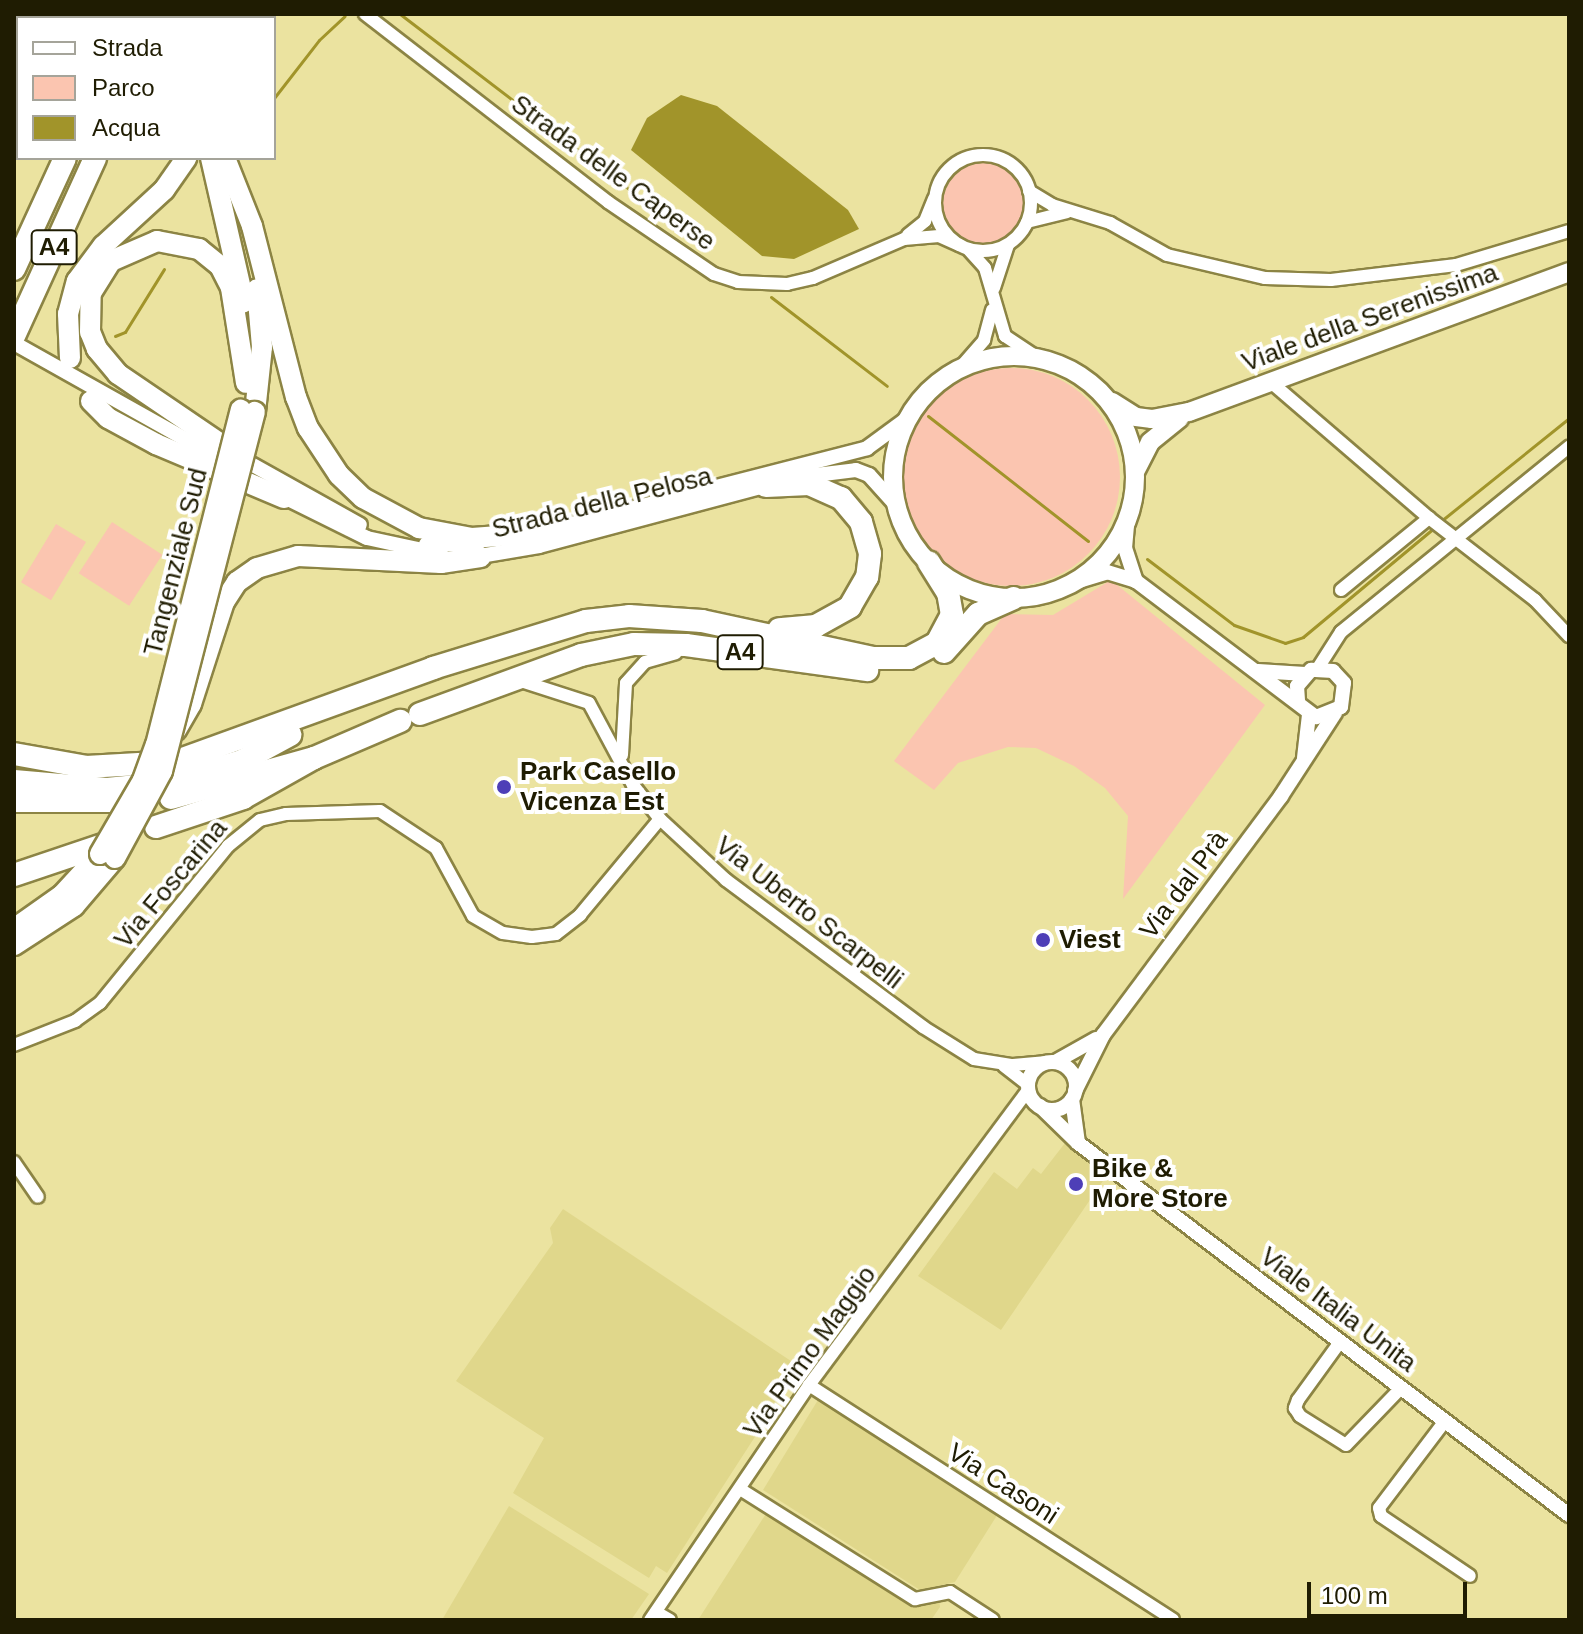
<!DOCTYPE html>
<meta charset="utf-8">
<style>
body{margin:0}
#map{position:relative;width:1583px;height:1634px;overflow:hidden;background:#ebe3a0;font-family:Arial,sans-serif}
div>[style]{position:absolute}
[style*='--x']{left:calc(var(--x)*1px);top:calc(var(--y)*1px);width:calc(var(--w)*1px);rotate:calc(var(--a)*1deg)}
.built>*{inset:0;background:#e0d78b}
.green>*{inset:0;background:#fbc5b0;transform-origin:0 0}
.round{border-radius:50%}
.water>*{inset:0;background:#a1942a}
.stream>*{height:3px;margin:-1.5px;padding:0 1.5px;transform-origin:1.5px;border-radius:1.5px;background:#a1942a}
.roads{filter:drop-shadow(2px 0 #8c8444) drop-shadow(-2px 0 #8c8444) drop-shadow(0 2px #8c8444) drop-shadow(0 -2px #8c8444)}
.minor>*{height:12px;margin:-6px;padding:0 6px;transform-origin:6px;border-radius:6px;background:#fff}
.minor>.ring{margin:-6px;padding:0;box-sizing:content-box;background:none;border:12px solid #fff;border-radius:50%}
.tertiary>*{height:14px;margin:-7px;padding:0 7px;transform-origin:7px;border-radius:7px;background:#fff}
.tertiary>.ring{margin:-7px;padding:0;box-sizing:content-box;background:none;border:14px solid #fff;border-radius:50%}
.primary>*{height:18px;margin:-9px;padding:0 9px;transform-origin:9px;border-radius:9px;background:#fff}
.primary>.ring{margin:-9px;padding:0;box-sizing:content-box;background:none;border:18px solid #fff;border-radius:50%}
.trunk>*{height:20px;margin:-10px;padding:0 10px;transform-origin:10px;border-radius:10px;background:#fff}
.motorway>*{height:22px;margin:-11px;padding:0 11px;transform-origin:11px;border-radius:11px;background:#fff}
.bridges{filter:drop-shadow(2px 0 #8c8444) drop-shadow(-2px 0 #8c8444) drop-shadow(0 2px #8c8444) drop-shadow(0 -2px #8c8444)}
.trunk-bridge>*{height:20px;margin:-10px;padding:0 10px;transform-origin:10px;border-radius:10px;background:#fff}
.dots>*{width:22px;height:22px;translate:-50% -50%;box-sizing:border-box;border:4px solid #fff;border-radius:50%}
span{translate:-50% -50%;white-space:nowrap;text-align:center;line-height:1.15;-webkit-text-stroke:8px #fff;paint-order:stroke}
.shield-label span{padding:2px 6px;background:#fff;border:2px solid;border-radius:6px;-webkit-text-stroke-width:0}
.shield-label{font-size:24px;color:#1f1c02;font-weight:700}
.street-label{font-size:26px;color:#1f1c02}
.poi-label{font-size:26px;color:#1f1c02;font-weight:700}
.left{translate:0 -50%;text-align:left}
.frame{position:absolute;inset:0;border:16px solid #1f1c02;pointer-events:none}
.legend{position:absolute;left:16px;top:16px;width:260px;height:144px;box-sizing:border-box;background:#fff;border:2px solid #a5a49a;margin:0;padding:10px 14px;list-style:none;font-size:24px;color:#1f1c02}
.legend li{display:flex;align-items:center;gap:16px;height:40px}
.legend b{width:40px;border:2px solid #a5a49a}
.scale{position:absolute;left:1307px;top:1582px;width:160px;height:36px;box-sizing:border-box;border:4px solid #1f1c02;border-top:0;padding-left:10px;font-size:24px;line-height:28px;white-space:nowrap;color:#1f1c02;-webkit-text-stroke:6px #fff;paint-order:stroke}
</style>
<div id="map">
<div class="built">
<div style="clip-path:polygon(1065px 1143px,1107px 1175px,1001px 1330px,918px 1276px,994px 1172px,1017px 1189px,1033px 1168px,1041px 1174px)"></div>
<div style="clip-path:polygon(563px 1209px,800px 1367px,667px 1573px,656px 1566px,649px 1578px,513px 1493px,544px 1438px,456px 1381px,553px 1243px,550px 1228px)"></div>
<div style="clip-path:polygon(821px 1395px,1001px 1509px,955px 1582px,920px 1590px,763px 1490px)"></div>
<div style="clip-path:polygon(509px 1506px,649px 1594px,631px 1620px,442px 1620px)"></div>
<div style="clip-path:polygon(769px 1509px,919px 1604px,939px 1599px,940px 1607px,931px 1620px,698px 1620px)"></div>
</div>
<div class="green">
<div class="round" style="left:943px;top:163px;width:82px;height:82px"></div>
<div class="round" style="left:902px;top:368px;width:218px;height:218px"></div>
<div style="left:112px;top:522px;width:60px;height:61px;rotate:33deg"></div>
<div style="left:56px;top:524px;width:35px;height:68px;rotate:31deg"></div>
<div style="clip-path:polygon(1111px 580px,1265px 705px,1123px 899px,1128px 816px,1105px 788px,1074px 766px,1036px 748px,1008px 747px,958px 763px,934px 790px,894px 761px,1005px 614px,1053px 615px)"></div>
</div>
<div class="water">
<div style="clip-path:polygon(681px 95px,717px 106px,848px 210px,859px 229px,794px 259px,762px 256px,631px 150px,647px 118px)"></div>
</div>
<div class="stream">
<div style="--x:400;--y:14;--w:387;--a:37.4"></div>
<div style="--x:274;--y:98;--w:73;--a:-52.2"></div>
<div style="--x:319;--y:40;--w:35;--a:-43"></div>
<div style="--x:771;--y:297;--w:146;--a:37.5"></div>
<div style="--x:115;--y:336;--w:11;--a:-22"></div>
<div style="--x:125;--y:332;--w:74;--a:-58.2"></div>
<div style="--x:928;--y:416;--w:203;--a:38"></div>
<div style="--x:1441;--y:521;--w:164;--a:-38.8"></div>
<div style="--x:1147;--y:559;--w:109;--a:37.2"></div>
<div style="--x:1234;--y:625;--w:54;--a:19.4"></div>
<div style="--x:1285;--y:643;--w:19;--a:-18"></div>
<div style="--x:1303;--y:637;--w:173;--a:-39.8"></div>
</div>
<div class="roads">
<div class="minor">
<div style="--x:365;--y:14;--w:307;--a:37.7"></div>
<div style="--x:608;--y:202;--w:128;--a:34.2"></div>
<div style="--x:714;--y:274;--w:25;--a:18"></div>
<div style="--x:738;--y:282;--w:49;--a:2.3"></div>
<div style="--x:787;--y:284;--w:27;--a:-13"></div>
<div style="--x:813;--y:278;--w:99;--a:-23.2"></div>
<div style="--x:904;--y:239;--w:35;--a:-5"></div>
<div style="--x:939;--y:236;--w:22;--a:24"></div>
<div class="ring" style="left:935px;top:155px;width:84px;height:84px"></div>
<div style="--x:1029;--y:191;--w:27;--a:31"></div>
<div style="--x:1052;--y:205;--w:61;--a:17.2"></div>
<div style="--x:1110;--y:223;--w:65;--a:29.3"></div>
<div style="--x:1167;--y:255;--w:101;--a:13.2"></div>
<div style="--x:1265;--y:278;--w:66;--a:1.7"></div>
<div style="--x:1331;--y:280;--w:126;--a:-6.8"></div>
<div style="--x:1456;--y:265;--w:118;--a:-16.7"></div>
<div style="--x:1027;--y:222;--w:41;--a:-14"></div>
<div style="--x:908;--y:235;--w:22;--a:-39"></div>
<div style="--x:925;--y:221;--w:24;--a:-68"></div>
<div style="--x:968;--y:249;--w:25;--a:48"></div>
<div style="--x:985;--y:268;--w:71;--a:73.6"></div>
<div style="--x:1005;--y:336;--w:43;--a:33.7"></div>
<div style="--x:994;--y:288;--w:45;--a:-72"></div>
<div style="--x:960;--y:368;--w:37;--a:-49"></div>
<div style="--x:984;--y:340;--w:31;--a:-75"></div>
<div style="--x:1272;--y:383;--w:207;--a:40.7"></div>
<div style="--x:1429;--y:518;--w:134;--a:37.7"></div>
<div style="--x:1535;--y:600;--w:50;--a:46.6"></div>
<div style="--x:1341;--y:590;--w:114;--a:-39.3"></div>
<div style="--x:1318;--y:668;--w:43;--a:-57.4"></div>
<div style="--x:1341;--y:632;--w:294;--a:-39.1"></div>
<div style="--x:521;--y:681;--w:71;--a:17.9"></div>
<div style="--x:589;--y:703;--w:93;--a:61.8"></div>
<div style="--x:633;--y:785;--w:43;--a:51.5"></div>
<div style="--x:660;--y:819;--w:90;--a:42.7"></div>
<div style="--x:726;--y:880;--w:246;--a:36.7"></div>
<div style="--x:923;--y:1027;--w:60;--a:32.1"></div>
<div style="--x:974;--y:1059;--w:39;--a:9"></div>
<div style="--x:1013;--y:1065;--w:34;--a:-5"></div>
<div style="--x:622;--y:755;--w:72;--a:-86.8"></div>
<div style="--x:626;--y:683;--w:28;--a:-48"></div>
<div style="--x:645;--y:662;--w:32;--a:-16"></div>
<div style="--x:14;--y:1045;--w:66;--a:-21.5"></div>
<div style="--x:75;--y:1021;--w:31;--a:-36"></div>
<div style="--x:100;--y:1003;--w:203;--a:-50.8"></div>
<div style="--x:228;--y:846;--w:41;--a:-39.1"></div>
<div style="--x:260;--y:820;--w:27;--a:-13"></div>
<div style="--x:286;--y:814;--w:94;--a:-1.8"></div>
<div style="--x:380;--y:811;--w:67;--a:33.5"></div>
<div style="--x:436;--y:848;--w:77;--a:61.4"></div>
<div style="--x:473;--y:916;--w:34;--a:30"></div>
<div style="--x:503;--y:933;--w:29;--a:8"></div>
<div style="--x:532;--y:937;--w:24;--a:-7"></div>
<div style="--x:556;--y:934;--w:31;--a:-38"></div>
<div style="--x:580;--y:915;--w:125;--a:-50.2"></div>
<div style="--x:1004;--y:1066;--w:31;--a:38"></div>
<div style="--x:14;--y:1162;--w:42;--a:55.6"></div>
<div style="--x:1340;--y:1342;--w:72;--a:125.9"></div>
<div style="--x:1298;--y:1400;--w:9;--a:111"></div>
<div style="--x:1295;--y:1408;--w:9;--a:58"></div>
<div style="--x:1300;--y:1416;--w:54;--a:32.2"></div>
<div style="--x:1346;--y:1445;--w:79;--a:-46"></div>
<div style="--x:809;--y:1385;--w:433;--a:32.8"></div>
<div style="--x:1445;--y:1421;--w:109;--a:127.2"></div>
<div style="--x:1379;--y:1508;--w:8;--a:76"></div>
<div style="--x:1381;--y:1516;--w:107;--a:34"></div>
<div style="--x:740;--y:1489;--w:207;--a:32.2"></div>
<div style="--x:915;--y:1599;--w:36;--a:-11"></div>
<div style="--x:950;--y:1592;--w:51;--a:33.1"></div>
<div style="--x:656;--y:1612;--w:16;--a:30"></div>
<div style="--x:650;--y:1620;--w:284;--a:-55.9"></div>
<div style="--x:809;--y:1385;--w:367;--a:-53.4"></div>
</div>
<div class="tertiary">
<div style="--x:14;--y:343;--w:251;--a:29.3"></div>
<div style="--x:235;--y:455;--w:143;--a:29.2"></div>
<div style="--x:791;--y:478;--w:65;--a:-7"></div>
<div style="--x:856;--y:470;--w:14;--a:21"></div>
<div style="--x:869;--y:475;--w:40;--a:48"></div>
<div style="--x:278;--y:494;--w:99;--a:26.3"></div>
<div style="--x:367;--y:538;--w:76;--a:12.2"></div>
<div style="--x:1128;--y:514;--w:34;--a:95"></div>
<div style="--x:1125;--y:548;--w:35;--a:72"></div>
<div style="--x:533;--y:534;--w:345;--a:-14.4"></div>
<div style="--x:867;--y:448;--w:51;--a:-36.2"></div>
<div style="--x:426;--y:544;--w:51;--a:1.1"></div>
<div style="--x:474;--y:557;--w:66;--a:-9.6"></div>
<div style="--x:539;--y:546;--w:241;--a:-14.9"></div>
<div style="--x:1072;--y:583;--w:37;--a:-17"></div>
<div style="--x:1107;--y:572;--w:30;--a:17"></div>
<div style="--x:1136;--y:581;--w:226;--a:37.1"></div>
<div style="--x:1316;--y:717;--w:27;--a:-22"></div>
<div style="--x:1341;--y:707;--w:24;--a:-83"></div>
<div style="--x:1344;--y:683;--w:16;--a:-133"></div>
<div style="--x:1333;--y:671;--w:22;--a:-177"></div>
<div style="--x:1311;--y:670;--w:21;--a:131"></div>
<div style="--x:1297;--y:686;--w:16;--a:86"></div>
<div style="--x:1258;--y:671;--w:47;--a:3.7"></div>
<div style="--x:1304;--y:758;--w:43;--a:-83.4"></div>
<div style="--x:1055;--y:1062;--w:47;--a:-29.3"></div>
<div class="ring" style="left:1028px;top:1062px;width:34px;height:34px"></div>
<div style="--x:1075;--y:1091;--w:63;--a:-63.4"></div>
<div style="--x:1103;--y:1035;--w:298;--a:-53.3"></div>
<div style="--x:1281;--y:796;--w:99;--a:-57"></div>
<div style="--x:1072;--y:1099;--w:44;--a:82.2"></div>
<div style="--x:1040;--y:1106;--w:53;--a:44.2"></div>
<div style="--x:1078;--y:1143;--w:616;--a:37.15"></div>
</div>
<div class="primary">
<div class="ring" style="left:893px;top:356px;width:224px;height:224px"></div>
<div style="--x:1112;--y:402;--w:28;--a:32"></div>
<div style="--x:1136;--y:417;--w:16;--a:7"></div>
<div style="--x:1152;--y:419;--w:38;--a:-11"></div>
<div style="--x:1189;--y:412;--w:405;--a:-20.2"></div>
<div style="--x:1136;--y:470;--w:31;--a:-63"></div>
<div style="--x:1150;--y:442;--w:38;--a:-39"></div>
</div>
<div class="trunk">
<div style="--x:199;--y:18;--w:4;--a:-63"></div>
<div style="--x:220;--y:18;--w:4;--a:-76"></div>
<div style="--x:211;--y:158;--w:148;--a:77.1"></div>
<div style="--x:225;--y:158;--w:73;--a:68.3"></div>
<div style="--x:252;--y:226;--w:177;--a:75.6"></div>
<div style="--x:296;--y:397;--w:33;--a:69"></div>
<div style="--x:308;--y:428;--w:56;--a:56.6"></div>
<div style="--x:339;--y:475;--w:33;--a:44"></div>
<div style="--x:363;--y:498;--w:64;--a:28.2"></div>
<div style="--x:419;--y:528;--w:54;--a:10.7"></div>
<div style="--x:472;--y:538;--w:67;--a:-4.3"></div>
<div style="--x:70;--y:358;--w:44;--a:-92.6"></div>
<div style="--x:68;--y:314;--w:34;--a:-75"></div>
<div style="--x:77;--y:281;--w:44;--a:-53.4"></div>
<div style="--x:103;--y:246;--w:83;--a:-42.6"></div>
<div style="--x:164;--y:190;--w:39;--a:-55"></div>
<div style="--x:91;--y:401;--w:24;--a:45"></div>
<div style="--x:108;--y:418;--w:55;--a:28.4"></div>
<div style="--x:156;--y:444;--w:139;--a:22.9"></div>
<div style="--x:255;--y:412;--w:65;--a:-83.9"></div>
<div style="--x:262;--y:347;--w:58;--a:-94.9"></div>
<div style="--x:240;--y:457;--w:148;--a:-145.8"></div>
<div style="--x:118;--y:374;--w:33;--a:-130"></div>
<div style="--x:97;--y:349;--w:18;--a:-112"></div>
<div style="--x:90;--y:332;--w:39;--a:-89"></div>
<div style="--x:91;--y:293;--w:38;--a:-58"></div>
<div style="--x:111;--y:261;--w:50;--a:-23.5"></div>
<div style="--x:157;--y:241;--w:43;--a:10.8"></div>
<div style="--x:199;--y:249;--w:27;--a:39"></div>
<div style="--x:220;--y:266;--w:25;--a:63"></div>
<div style="--x:231;--y:288;--w:96;--a:81"></div>
<div style="--x:176;--y:730;--w:30;--a:-60"></div>
<div style="--x:191;--y:704;--w:107;--a:-72.1"></div>
<div style="--x:224;--y:602;--w:24;--a:-57"></div>
<div style="--x:237;--y:582;--w:24;--a:-35"></div>
<div style="--x:257;--y:568;--w:43;--a:-16.3"></div>
<div style="--x:298;--y:556;--w:143;--a:2.8"></div>
<div style="--x:441;--y:563;--w:40;--a:-8.5"></div>
<div style="--x:14;--y:929;--w:59;--a:-35.3"></div>
<div style="--x:62;--y:895;--w:56;--a:-47.2"></div>
<div style="--x:14;--y:945;--w:72;--a:-33"></div>
<div style="--x:74;--y:906;--w:63;--a:-49.5"></div>
</div>
<div class="motorway">
<div style="--x:129;--y:18;--w:4;--a:-63"></div>
<div style="--x:159;--y:18;--w:4;--a:-76"></div>
<div style="--x:14;--y:269;--w:122;--a:-65.3"></div>
<div style="--x:14;--y:336;--w:196;--a:-65.5"></div>
<div style="--x:766;--y:486;--w:43;--a:-2.7"></div>
<div style="--x:809;--y:484;--w:35;--a:24"></div>
<div style="--x:841;--y:498;--w:31;--a:50"></div>
<div style="--x:861;--y:522;--w:33;--a:74"></div>
<div style="--x:870;--y:554;--w:23;--a:97"></div>
<div style="--x:867;--y:577;--w:34;--a:120"></div>
<div style="--x:850;--y:607;--w:39;--a:151"></div>
<div style="--x:816;--y:626;--w:37;--a:175"></div>
<div style="--x:944;--y:652;--w:51;--a:-48.2"></div>
<div style="--x:978;--y:614;--w:39;--a:-24"></div>
<div style="--x:420;--y:714;--w:171;--a:-20.1"></div>
<div style="--x:581;--y:655;--w:54;--a:-11.7"></div>
<div style="--x:634;--y:644;--w:52;--a:1.1"></div>
<div style="--x:686;--y:645;--w:183;--a:7.9"></div>
<div style="--x:14;--y:754;--w:73;--a:10.2"></div>
<div style="--x:86;--y:767;--w:88;--a:-3.3"></div>
<div style="--x:174;--y:762;--w:276;--a:-19.9"></div>
<div style="--x:433;--y:668;--w:160;--a:-17.1"></div>
<div style="--x:586;--y:621;--w:43;--a:-6.6"></div>
<div style="--x:629;--y:616;--w:73;--a:3.9"></div>
<div style="--x:702;--y:621;--w:175;--a:12.2"></div>
<div style="--x:873;--y:658;--w:36;--a:0"></div>
<div style="--x:909;--y:658;--w:32;--a:-28"></div>
<div style="--x:937;--y:643;--w:32;--a:-62"></div>
<div style="--x:952;--y:615;--w:22;--a:-100"></div>
<div style="--x:948;--y:593;--w:36;--a:-122"></div>
<div style="--x:14;--y:781;--w:93;--a:4.9"></div>
<div style="--x:107;--y:789;--w:60;--a:-5.7"></div>
<div style="--x:167;--y:783;--w:78;--a:-16.3"></div>
<div style="--x:242;--y:761;--w:55;--a:-28.4"></div>
<div style="--x:171;--y:798;--w:148;--a:-15.6"></div>
<div style="--x:14;--y:801;--w:118;--a:0"></div>
<div style="--x:156;--y:827;--w:92;--a:-18.4"></div>
<div style="--x:243;--y:798;--w:81;--a:-29.4"></div>
<div style="--x:314;--y:758;--w:94;--a:-23.3"></div>
<div style="--x:14;--y:875;--w:94;--a:-18.6"></div>
</div>
</div>
<div class="bridges">
<div class="trunk-bridge">
<div style="--x:100;--y:854;--w:86;--a:-59.8"></div>
<div style="--x:143;--y:780;--w:37;--a:-70"></div>
<div style="--x:156;--y:745;--w:346;--a:-75.8"></div>
<div style="--x:115;--y:858;--w:99;--a:-61.6"></div>
<div style="--x:162;--y:771;--w:371;--a:-75.5"></div>
</div>
</div>
<div class="dots">
<div style="left:504px;top:787px;background:#4e3fb7"></div>
<div style="left:1043px;top:940px;background:#4e3fb7"></div>
<div style="left:1076px;top:1184px;background:#4e3fb7"></div>
</div>
<div class="shield-label">
<span style="left:54px;top:247px">A4</span>
<span style="left:740px;top:652px">A4</span>
</div>
<div class="street-label">
<span style="left:613px;top:173px;rotate:36deg">Strada delle Caperse</span>
<span style="left:1370px;top:318px;rotate:-20deg">Viale della Serenissima</span>
<span style="left:602px;top:503px;rotate:-14deg">Strada della Pelosa</span>
<span style="left:176px;top:562px;rotate:-76deg">Tangenziale Sud</span>
<span style="left:171px;top:884px;rotate:-50deg">Via Foscarina</span>
<span style="left:1184px;top:885px;rotate:-53deg">Via dal Prà</span>
<span style="left:809px;top:913px;rotate:38deg">Via Uberto Scarpelli</span>
<span style="left:1338px;top:1310px;rotate:37deg">Viale Italia Unita</span>
<span style="left:810px;top:1352px;rotate:-54deg">Via Primo Maggio</span>
<span style="left:1003px;top:1484px;rotate:33deg">Via Casoni</span>
</div>
<div class="poi-label">
<span class="left" style="left:520px;top:787px">Park Casello<br>Vicenza Est</span>
<span class="left" style="left:1059px;top:940px">Viest</span>
<span class="left" style="left:1092px;top:1184px">Bike &amp;<br>More Store</span>
</div>
<div class="frame"></div>
<ul class="legend">
<li><b style="height:10px;background:#fff"></b>Strada</li>
<li><b style="height:22px;background:#fbc5b0"></b>Parco</li>
<li><b style="height:22px;background:#a1942a"></b>Acqua</li>
</ul>
<div class="scale">100 m</div>
</div>
